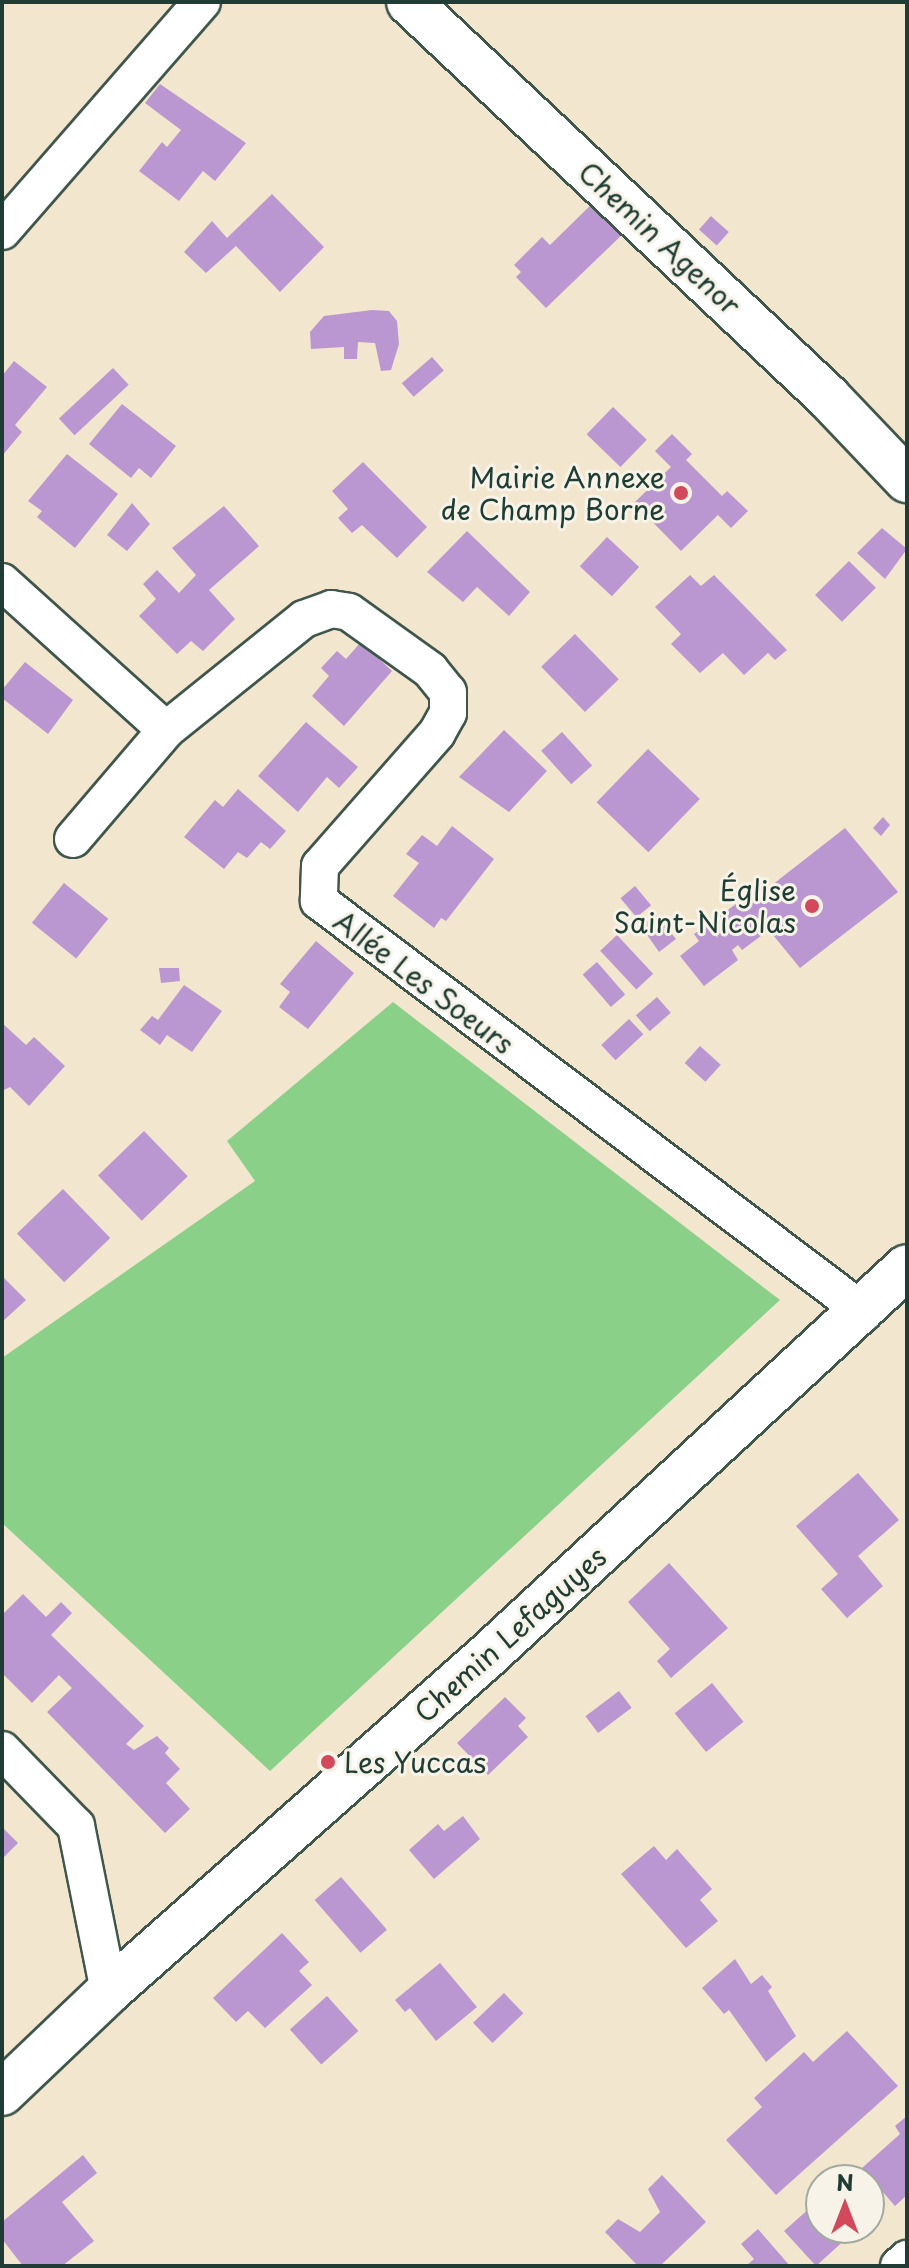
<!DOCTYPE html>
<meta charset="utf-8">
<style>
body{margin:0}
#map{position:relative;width:909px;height:2268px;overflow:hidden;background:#f3e6ce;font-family:"Playpen Sans",sans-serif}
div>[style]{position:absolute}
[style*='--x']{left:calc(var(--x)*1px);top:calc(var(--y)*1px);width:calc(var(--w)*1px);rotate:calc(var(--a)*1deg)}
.green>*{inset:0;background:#8ad089}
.building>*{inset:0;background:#ba97d1;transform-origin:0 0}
.roads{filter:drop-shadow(2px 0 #3f564b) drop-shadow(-2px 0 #3f564b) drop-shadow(0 2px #3f564b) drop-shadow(0 -2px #3f564b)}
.minor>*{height:36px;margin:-18px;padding:0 18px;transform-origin:18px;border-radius:18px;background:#fff}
.secondary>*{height:44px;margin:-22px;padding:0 22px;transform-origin:22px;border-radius:22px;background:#fff}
.dots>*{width:22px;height:22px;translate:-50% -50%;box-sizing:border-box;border:4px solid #f7f3e8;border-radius:50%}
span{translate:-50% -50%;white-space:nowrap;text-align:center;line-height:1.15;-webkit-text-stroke:6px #f7f3e8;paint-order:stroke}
.street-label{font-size:28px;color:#1f3d34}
.poi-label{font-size:28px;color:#1f3d34}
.right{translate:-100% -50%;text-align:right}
.left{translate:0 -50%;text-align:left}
.frame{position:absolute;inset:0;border:4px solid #1f3d34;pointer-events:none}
.north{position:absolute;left:805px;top:2164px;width:80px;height:80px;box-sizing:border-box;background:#f7f3e8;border:2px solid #a1aaa0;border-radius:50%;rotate:0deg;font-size:22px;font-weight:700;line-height:32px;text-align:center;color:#1f3d34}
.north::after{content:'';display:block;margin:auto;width:28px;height:36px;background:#d1495b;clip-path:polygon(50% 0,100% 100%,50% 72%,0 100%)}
</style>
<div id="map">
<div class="green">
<div style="clip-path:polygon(393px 1002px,780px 1300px,270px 1771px,2px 1523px,2px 1358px,255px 1181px,227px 1141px)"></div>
</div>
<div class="building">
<div style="clip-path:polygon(160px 84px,246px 143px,215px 181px,203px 171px,179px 201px,139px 171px,162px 142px,167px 147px,181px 130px,145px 103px)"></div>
<div style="clip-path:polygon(272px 194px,324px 247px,280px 292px,236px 246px,206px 273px,184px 252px,212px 221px,227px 238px)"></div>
<div style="clip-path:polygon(597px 199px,627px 230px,546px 308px,516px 277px,521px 272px,514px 265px,542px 237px,550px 245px)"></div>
<div style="left:711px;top:216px;width:24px;height:18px;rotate:42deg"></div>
<div style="clip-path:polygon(372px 310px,389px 311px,397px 321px,399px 344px,391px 370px,381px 371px,375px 343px,358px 342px,357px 359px,344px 359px,344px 347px,311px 349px,310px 332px,324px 316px)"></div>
<div style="left:432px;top:357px;width:18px;height:40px;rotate:49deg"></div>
<div style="clip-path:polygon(14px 361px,47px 387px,15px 425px,22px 432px,2px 456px,2px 376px)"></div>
<div style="left:113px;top:368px;width:23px;height:74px;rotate:47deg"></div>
<div style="clip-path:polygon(122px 404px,176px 446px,151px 478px,139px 468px,131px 478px,89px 444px)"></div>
<div style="left:613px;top:407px;width:47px;height:38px;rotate:44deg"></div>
<div style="clip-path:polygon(672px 434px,692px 454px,686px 460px,722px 496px,727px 491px,748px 511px,731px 528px,718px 515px,681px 551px,634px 503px,671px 467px,655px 451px)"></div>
<div style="clip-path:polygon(67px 454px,118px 494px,75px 548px,37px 517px,42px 511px,28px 501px)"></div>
<div style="clip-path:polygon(363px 462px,427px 527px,397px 558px,362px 525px,352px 533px,338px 518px,348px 509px,332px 491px)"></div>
<div style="clip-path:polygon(132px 503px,150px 524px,127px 551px,107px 535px)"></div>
<div style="clip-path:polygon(224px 506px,259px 546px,209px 590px,235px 619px,203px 651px,191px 641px,177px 654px,139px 616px,156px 599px,143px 584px,157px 570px,179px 593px,196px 575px,172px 548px)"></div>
<div style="clip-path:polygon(882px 528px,907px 549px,885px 579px,857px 553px)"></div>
<div style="clip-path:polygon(467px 531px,530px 592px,509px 616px,477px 587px,463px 602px,427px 572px)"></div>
<div style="left:607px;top:537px;width:44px;height:40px;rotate:43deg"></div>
<div style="left:849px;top:561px;width:38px;height:48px;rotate:45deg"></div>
<div style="clip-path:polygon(690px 575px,701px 586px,714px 575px,787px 650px,775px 660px,768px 653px,744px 675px,723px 653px,700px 673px,671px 644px,681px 634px,655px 607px)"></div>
<div style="left:575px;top:634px;width:63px;height:47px;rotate:46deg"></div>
<div style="clip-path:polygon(361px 642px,392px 671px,344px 726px,312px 696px,329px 676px,321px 668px,337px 651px,346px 659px)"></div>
<div style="clip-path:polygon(25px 662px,73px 700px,48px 734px,2px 698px,2px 690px)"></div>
<div style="clip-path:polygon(306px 722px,358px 767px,339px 788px,327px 777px,298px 812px,258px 776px)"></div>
<div style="clip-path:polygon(504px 730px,547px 771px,509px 812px,459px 777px)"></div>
<div style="left:562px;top:732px;width:45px;height:28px;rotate:48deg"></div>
<div style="left:648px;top:749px;width:72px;height:74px;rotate:44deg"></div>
<div style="clip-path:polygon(238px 789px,286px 831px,270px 849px,261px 842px,247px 858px,238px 852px,224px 869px,184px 837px,215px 800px,223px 807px)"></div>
<div style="clip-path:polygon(883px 817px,890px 825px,881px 836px,873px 828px)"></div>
<div style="clip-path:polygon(452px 826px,494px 859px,446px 921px,441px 918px,434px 928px,393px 896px,419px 863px,406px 854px,422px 835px,437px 846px)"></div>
<div style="clip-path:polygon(845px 828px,898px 892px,800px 968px,769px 930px,742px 950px,738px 945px,732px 950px,738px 960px,704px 986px,680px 956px,699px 941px,694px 934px,736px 904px,741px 909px)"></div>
<div style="left:64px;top:883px;width:57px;height:51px;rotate:39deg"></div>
<div style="left:635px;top:886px;width:25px;height:19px;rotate:50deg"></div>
<div style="clip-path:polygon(656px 915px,676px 939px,659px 952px,641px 926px)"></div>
<div style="left:617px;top:935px;width:53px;height:23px;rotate:47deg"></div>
<div style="clip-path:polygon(316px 941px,354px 973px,308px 1029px,279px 1007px,290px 992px,280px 984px)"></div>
<div style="left:597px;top:962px;width:43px;height:19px;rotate:49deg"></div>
<div style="clip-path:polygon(159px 968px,179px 968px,180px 981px,161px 983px)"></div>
<div style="clip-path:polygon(184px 985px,222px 1011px,192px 1052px,167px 1035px,160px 1045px,140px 1030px,152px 1016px,158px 1020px)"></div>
<div style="left:657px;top:997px;width:21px;height:28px;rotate:49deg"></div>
<div style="left:629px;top:1019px;width:21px;height:38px;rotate:47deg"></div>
<div style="clip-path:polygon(2px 1023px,26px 1045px,34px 1037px,65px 1066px,29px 1106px,10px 1087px,2px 1091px)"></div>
<div style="left:700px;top:1046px;width:28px;height:23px;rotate:42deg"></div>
<div style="left:144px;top:1131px;width:63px;height:64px;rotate:46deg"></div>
<div style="left:63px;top:1189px;width:68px;height:64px;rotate:46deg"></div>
<div style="clip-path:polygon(2px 1276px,26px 1300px,2px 1322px)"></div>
<div style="clip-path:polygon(858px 1473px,899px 1520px,858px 1556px,883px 1586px,847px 1618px,821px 1589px,838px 1574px,796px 1526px)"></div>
<div style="clip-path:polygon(669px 1563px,728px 1628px,671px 1678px,657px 1661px,670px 1649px,628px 1602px)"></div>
<div style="clip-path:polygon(23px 1594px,46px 1617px,61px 1602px,72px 1613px,51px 1635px,144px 1726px,126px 1744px,134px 1750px,157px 1736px,169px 1748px,165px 1753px,180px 1769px,166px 1783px,190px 1809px,165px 1833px,47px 1712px,72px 1688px,59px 1675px,32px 1703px,2px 1673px,2px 1615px)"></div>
<div style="left:712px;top:1683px;width:50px;height:48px;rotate:51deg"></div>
<div style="left:619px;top:1691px;width:21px;height:42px;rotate:53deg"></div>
<div style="clip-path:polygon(505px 1697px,526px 1718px,518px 1726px,528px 1737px,488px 1775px,457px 1743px)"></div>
<div style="clip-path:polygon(463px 1816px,480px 1839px,434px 1879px,409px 1850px,438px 1824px,444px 1831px)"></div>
<div style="clip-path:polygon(2px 1827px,18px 1843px,2px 1859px)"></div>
<div style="clip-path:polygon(654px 1846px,666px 1860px,677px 1849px,712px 1889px,700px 1900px,718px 1921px,686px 1948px,621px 1874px)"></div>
<div style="left:341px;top:1877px;width:70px;height:35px;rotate:49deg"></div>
<div style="clip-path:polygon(282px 1933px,309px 1962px,299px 1971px,312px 1985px,265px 2028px,248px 2011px,236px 2022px,213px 1998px)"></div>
<div style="clip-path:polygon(735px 1959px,751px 1984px,762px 1975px,772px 1987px,768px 1991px,796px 2036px,766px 2062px,729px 2010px,724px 2014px,702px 1988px)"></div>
<div style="clip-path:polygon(440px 1963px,477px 2007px,436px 2041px,410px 2008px,405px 2012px,395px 2000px)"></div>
<div style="left:504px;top:1993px;width:28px;height:43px;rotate:46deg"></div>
<div style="left:327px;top:1996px;width:47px;height:50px;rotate:48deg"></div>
<div style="clip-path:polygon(847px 2031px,898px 2086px,776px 2195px,726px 2140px,762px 2107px,754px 2098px,804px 2052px,813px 2062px)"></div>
<div style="clip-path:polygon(907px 2116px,907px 2195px,895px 2206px,862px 2168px,900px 2134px,895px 2126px)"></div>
<div style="clip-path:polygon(83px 2155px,97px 2173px,62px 2202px,94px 2241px,62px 2266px,23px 2266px,2px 2239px,2px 2222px)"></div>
<div style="clip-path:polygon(662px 2175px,706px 2222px,660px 2266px,638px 2266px,605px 2232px,618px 2219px,640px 2232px,660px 2212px,648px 2189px)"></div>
<div style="clip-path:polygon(821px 2198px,821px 2228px,858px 2228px,816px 2266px,784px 2231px)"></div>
<div style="clip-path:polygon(758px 2229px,790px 2266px,746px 2266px,754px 2259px,741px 2244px)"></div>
</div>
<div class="roads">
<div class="minor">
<div style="--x:2;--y:231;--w:304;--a:-48.9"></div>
<div style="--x:2;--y:582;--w:221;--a:42.1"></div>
<div style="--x:73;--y:839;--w:143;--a:-49.5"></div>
<div style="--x:166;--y:730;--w:177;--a:-38.8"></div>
<div style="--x:304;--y:619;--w:29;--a:-20"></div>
<div style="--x:331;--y:609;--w:18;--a:9"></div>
<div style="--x:349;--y:612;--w:100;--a:35.6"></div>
<div style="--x:430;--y:670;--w:28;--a:51"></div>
<div style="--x:448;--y:692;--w:21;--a:90"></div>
<div style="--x:448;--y:713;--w:23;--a:119"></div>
<div style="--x:437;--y:733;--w:177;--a:131.3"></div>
<div style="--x:320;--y:866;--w:35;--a:92"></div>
<div style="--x:319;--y:901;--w:683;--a:37.02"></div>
<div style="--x:2;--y:1750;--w:106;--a:45.8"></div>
<div style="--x:76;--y:1826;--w:168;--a:78.7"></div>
<div style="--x:899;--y:2266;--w:11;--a:-41"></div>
</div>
<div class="secondary">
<div style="--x:409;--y:2;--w:576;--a:43.31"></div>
<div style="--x:828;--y:397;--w:115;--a:46.4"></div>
<div style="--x:2;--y:2093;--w:148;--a:-43.6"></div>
<div style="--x:109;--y:1991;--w:505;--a:-41.55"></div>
<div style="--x:487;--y:1656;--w:572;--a:-42.81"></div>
</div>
</div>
<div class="dots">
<div style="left:681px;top:493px;background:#d1495b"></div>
<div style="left:812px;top:906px;background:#d1495b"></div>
<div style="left:328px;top:1762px;background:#d1495b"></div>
</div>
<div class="street-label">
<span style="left:660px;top:238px;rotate:43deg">Chemin Agenor</span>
<span style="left:424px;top:982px;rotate:37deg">Allée Les Soeurs</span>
<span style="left:510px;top:1634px;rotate:-42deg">Chemin Lefaguyes</span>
</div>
<div class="poi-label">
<span class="right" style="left:665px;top:493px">Mairie Annexe<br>de Champ Borne</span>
<span class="right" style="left:796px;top:906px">Église<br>Saint-Nicolas</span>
<span class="left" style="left:344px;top:1762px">Les Yuccas</span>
</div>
<div class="frame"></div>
<div class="north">N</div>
</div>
